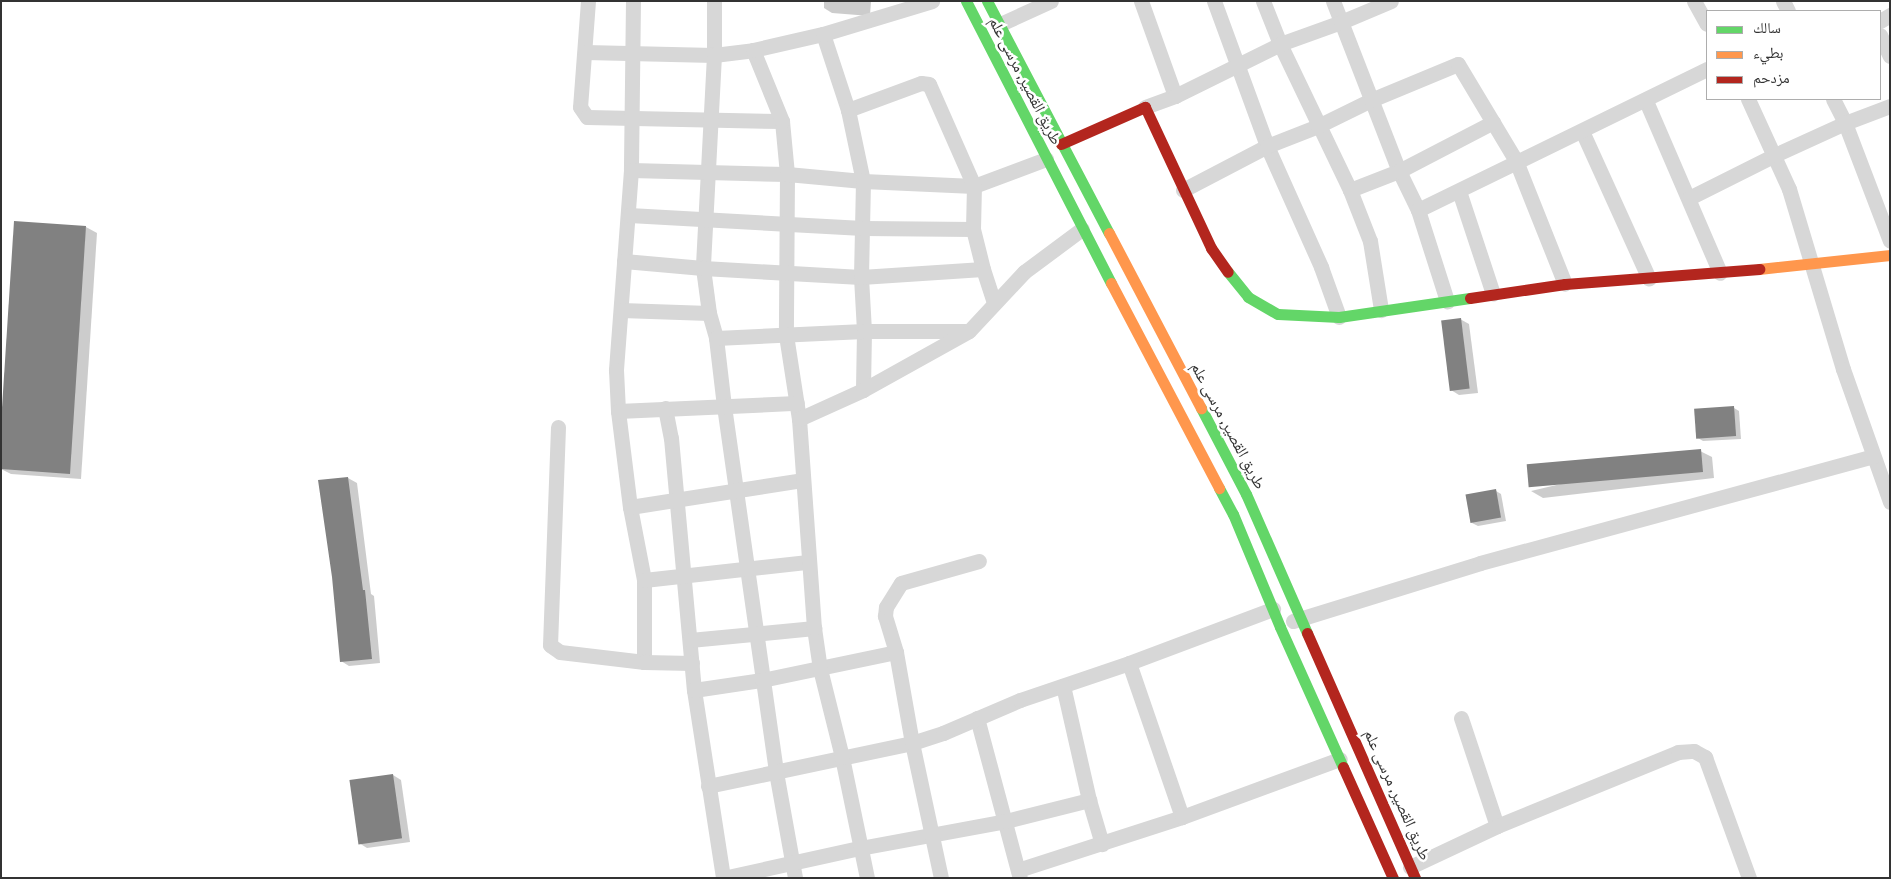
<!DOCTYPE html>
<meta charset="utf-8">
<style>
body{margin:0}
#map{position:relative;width:1891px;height:879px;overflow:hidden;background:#fff;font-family:Cabin,"Noto Naskh Arabic",sans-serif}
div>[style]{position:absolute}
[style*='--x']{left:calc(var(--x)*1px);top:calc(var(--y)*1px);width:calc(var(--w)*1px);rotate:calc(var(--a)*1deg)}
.shadow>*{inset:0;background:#0003}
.building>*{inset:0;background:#818181;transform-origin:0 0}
.street>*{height:15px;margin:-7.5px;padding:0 7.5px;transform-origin:7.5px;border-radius:7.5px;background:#d7d7d7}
.fast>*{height:11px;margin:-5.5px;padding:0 5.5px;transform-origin:5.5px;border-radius:5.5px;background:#63d668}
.slow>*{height:11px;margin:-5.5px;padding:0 5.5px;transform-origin:5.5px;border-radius:5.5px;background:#ff974d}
.jam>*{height:11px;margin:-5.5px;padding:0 5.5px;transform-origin:5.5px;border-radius:5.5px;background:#b3261e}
span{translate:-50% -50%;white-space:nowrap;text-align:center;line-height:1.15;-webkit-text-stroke:5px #fff;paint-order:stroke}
.street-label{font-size:16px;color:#333}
.frame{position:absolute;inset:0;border:2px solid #333;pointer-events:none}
.legend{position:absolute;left:1706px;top:10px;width:175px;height:90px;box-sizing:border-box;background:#fff;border:1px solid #adadad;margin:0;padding:6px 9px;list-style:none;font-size:15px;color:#333}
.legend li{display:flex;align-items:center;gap:10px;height:25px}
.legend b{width:25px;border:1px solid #adadad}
</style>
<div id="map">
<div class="shadow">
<div style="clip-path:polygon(824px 1px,871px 1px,870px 16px,832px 13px,824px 8px)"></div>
<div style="clip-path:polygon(86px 227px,97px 233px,81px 479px,11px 474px,1px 469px)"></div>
<div style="clip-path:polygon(1460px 319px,1469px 324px,1478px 393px,1459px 395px,1451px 390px)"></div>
<div style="clip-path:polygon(1734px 408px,1739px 411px,1741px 439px,1703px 441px,1698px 438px)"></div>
<div style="clip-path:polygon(1700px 451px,1712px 457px,1714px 478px,1543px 498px,1531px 491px)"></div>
<div style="clip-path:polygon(348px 478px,357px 483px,371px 594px,374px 596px,380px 663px,349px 666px,341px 661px,333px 576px,319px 482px)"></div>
<div style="clip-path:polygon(1496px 491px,1501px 494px,1506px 521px,1478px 526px,1472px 523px)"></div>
<div style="clip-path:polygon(393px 775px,401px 780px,410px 842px,367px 848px,359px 843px)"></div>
</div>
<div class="building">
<div style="clip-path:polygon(14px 221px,86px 226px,70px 474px,1px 469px,1px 423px)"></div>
<div style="left:1461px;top:318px;width:71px;height:20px;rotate:83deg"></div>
<div style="left:1734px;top:406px;width:30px;height:40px;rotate:86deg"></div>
<div style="left:1701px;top:449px;width:23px;height:175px;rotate:85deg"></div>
<div style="clip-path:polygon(348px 477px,363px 590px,365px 590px,372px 659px,340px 662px,332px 577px,318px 480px)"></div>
<div style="left:1496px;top:489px;width:29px;height:31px;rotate:80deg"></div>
<div style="left:393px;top:774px;width:65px;height:44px;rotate:82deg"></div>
</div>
<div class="street">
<div style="--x:588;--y:1;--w:106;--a:94.3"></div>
<div style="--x:580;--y:107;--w:12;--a:55"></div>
<div style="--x:587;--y:117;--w:195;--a:1.2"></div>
<div style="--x:782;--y:121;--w:53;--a:84.6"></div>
<div style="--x:787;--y:174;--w:161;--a:90.4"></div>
<div style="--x:786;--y:335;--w:85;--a:81.2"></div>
<div style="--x:633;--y:1;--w:169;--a:90.7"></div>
<div style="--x:631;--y:170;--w:201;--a:94.3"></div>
<div style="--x:616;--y:370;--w:41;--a:87.2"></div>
<div style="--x:618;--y:411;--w:97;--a:82.9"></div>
<div style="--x:630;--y:507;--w:74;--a:79.1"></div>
<div style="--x:644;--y:580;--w:82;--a:90"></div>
<div style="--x:714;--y:1;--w:54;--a:90"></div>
<div style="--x:714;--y:55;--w:213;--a:93"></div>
<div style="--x:703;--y:268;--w:45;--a:82.4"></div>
<div style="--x:709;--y:313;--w:26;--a:74"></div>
<div style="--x:716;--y:338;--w:68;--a:83.3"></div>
<div style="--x:724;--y:406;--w:370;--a:81.9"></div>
<div style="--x:776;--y:772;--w:108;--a:79.8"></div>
<div style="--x:1141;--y:1;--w:101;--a:70.3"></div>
<div style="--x:1214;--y:1;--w:154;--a:69.9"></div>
<div style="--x:1267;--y:146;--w:133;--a:65.9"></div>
<div style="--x:1321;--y:267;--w:53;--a:70.2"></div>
<div style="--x:1263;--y:1;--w:46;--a:68.4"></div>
<div style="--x:1280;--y:44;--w:162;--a:64.4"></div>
<div style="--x:1350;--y:190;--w:55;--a:68.6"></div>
<div style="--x:1370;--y:241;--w:70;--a:80.9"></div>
<div style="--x:1333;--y:1;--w:182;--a:68.8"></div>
<div style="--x:1399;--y:171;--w:43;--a:64"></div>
<div style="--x:1418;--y:210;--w:96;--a:72.3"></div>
<div style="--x:1694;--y:1;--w:26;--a:61"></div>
<div style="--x:1783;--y:1;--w:11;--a:63"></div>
<div style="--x:1880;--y:21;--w:12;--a:-31"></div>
<div style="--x:998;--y:25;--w:58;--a:-24.4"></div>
<div style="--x:823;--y:34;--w:80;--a:71.8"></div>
<div style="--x:848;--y:110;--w:73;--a:78.1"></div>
<div style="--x:863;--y:181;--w:96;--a:91.2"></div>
<div style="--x:861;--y:277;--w:54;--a:86.8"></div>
<div style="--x:864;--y:331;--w:59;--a:91"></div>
<div style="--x:1880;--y:35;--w:23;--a:65"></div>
<div style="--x:753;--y:50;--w:77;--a:67.8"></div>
<div style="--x:585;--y:52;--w:129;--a:1.3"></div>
<div style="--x:714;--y:55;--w:39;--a:-7"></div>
<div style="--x:753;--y:50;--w:72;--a:-12.9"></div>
<div style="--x:823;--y:34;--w:114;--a:-16.8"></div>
<div style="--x:1748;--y:99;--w:99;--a:65.5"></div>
<div style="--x:1789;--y:189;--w:188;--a:73.3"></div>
<div style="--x:1843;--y:369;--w:141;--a:70.5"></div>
<div style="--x:1833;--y:99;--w:27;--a:63"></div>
<div style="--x:1845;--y:123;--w:126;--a:69.1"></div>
<div style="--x:1646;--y:101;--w:187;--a:66.7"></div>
<div style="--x:1145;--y:107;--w:32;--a:-20"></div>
<div style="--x:1175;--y:96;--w:117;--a:-26.3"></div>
<div style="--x:1280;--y:44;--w:65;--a:-19.8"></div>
<div style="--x:1341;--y:22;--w:54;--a:-22.8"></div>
<div style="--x:1582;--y:131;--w:162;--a:65.6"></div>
<div style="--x:631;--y:170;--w:156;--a:1.5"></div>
<div style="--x:787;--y:174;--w:76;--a:5.3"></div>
<div style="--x:863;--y:181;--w:111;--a:2.6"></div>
<div style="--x:974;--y:186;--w:77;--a:-20.6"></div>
<div style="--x:1183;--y:190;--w:95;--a:-27.6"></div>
<div style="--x:1267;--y:146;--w:55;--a:-21.4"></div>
<div style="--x:1318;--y:126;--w:59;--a:-26.1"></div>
<div style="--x:1371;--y:100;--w:94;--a:-22.5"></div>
<div style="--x:1458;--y:64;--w:113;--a:59.1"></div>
<div style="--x:1516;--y:161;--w:132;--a:68.3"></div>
<div style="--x:1350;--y:190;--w:53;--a:-21.2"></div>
<div style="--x:1399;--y:171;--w:106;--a:-27.5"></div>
<div style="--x:1459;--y:191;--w:108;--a:71.7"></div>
<div style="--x:1689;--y:198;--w:96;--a:-26.6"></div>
<div style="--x:1775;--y:155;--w:77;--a:-24.6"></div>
<div style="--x:1845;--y:123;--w:48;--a:-20.7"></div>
<div style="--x:1418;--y:210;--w:322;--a:-26"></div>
<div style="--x:629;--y:215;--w:234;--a:3.2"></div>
<div style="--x:863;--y:228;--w:110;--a:0.5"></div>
<div style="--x:624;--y:261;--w:79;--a:5.1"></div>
<div style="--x:703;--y:268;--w:158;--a:3.3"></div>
<div style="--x:861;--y:277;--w:122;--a:-3.8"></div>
<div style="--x:983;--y:269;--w:41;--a:-104"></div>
<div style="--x:973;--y:229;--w:43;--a:-88.7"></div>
<div style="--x:974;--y:186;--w:111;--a:-113.8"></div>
<div style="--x:929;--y:84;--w:8;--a:-173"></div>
<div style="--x:921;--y:83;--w:78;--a:159.7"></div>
<div style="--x:983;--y:269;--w:35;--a:72"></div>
<div style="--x:621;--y:310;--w:88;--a:2"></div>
<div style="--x:716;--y:338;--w:148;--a:-2.7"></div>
<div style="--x:864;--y:331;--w:103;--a:0"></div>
<div style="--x:665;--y:408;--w:31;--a:79"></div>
<div style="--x:671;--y:438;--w:253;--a:84.8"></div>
<div style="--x:694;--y:690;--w:190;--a:81.2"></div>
<div style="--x:618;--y:411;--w:179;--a:-2.6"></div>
<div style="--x:558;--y:427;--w:218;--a:92.1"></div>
<div style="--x:550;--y:645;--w:12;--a:35"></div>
<div style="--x:560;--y:652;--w:85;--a:6.8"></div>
<div style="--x:644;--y:662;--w:48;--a:1.2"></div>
<div style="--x:630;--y:507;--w:174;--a:-8.9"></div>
<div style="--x:644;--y:580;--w:165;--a:-6.3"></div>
<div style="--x:1293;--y:621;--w:196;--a:-17.2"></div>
<div style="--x:1480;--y:563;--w:407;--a:-15.2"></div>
<div style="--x:690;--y:640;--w:125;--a:-5.5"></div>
<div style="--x:1129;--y:663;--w:163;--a:71"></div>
<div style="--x:694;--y:690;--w:69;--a:-8.4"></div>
<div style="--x:762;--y:680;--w:137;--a:-11.8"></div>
<div style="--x:977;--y:718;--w:166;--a:75"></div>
<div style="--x:1461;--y:718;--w:114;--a:71.6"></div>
<div style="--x:708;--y:786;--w:208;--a:-11.9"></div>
<div style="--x:912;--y:743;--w:33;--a:-18"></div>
<div style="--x:943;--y:733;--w:84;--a:-23.2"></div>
<div style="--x:1020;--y:700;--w:115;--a:-18.7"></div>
<div style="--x:1129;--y:663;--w:154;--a:-20.6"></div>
<div style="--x:1089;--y:800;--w:46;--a:73.5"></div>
<div style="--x:1410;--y:867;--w:96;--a:-25.2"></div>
<div style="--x:1497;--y:826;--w:196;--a:-22.2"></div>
<div style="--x:1678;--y:752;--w:16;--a:-4"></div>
<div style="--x:1694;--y:751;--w:13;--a:29"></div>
<div style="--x:1705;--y:757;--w:129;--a:70"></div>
<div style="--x:1018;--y:870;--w:172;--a:-17.9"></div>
<div style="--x:1182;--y:817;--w:168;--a:-20.2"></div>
<div style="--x:723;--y:878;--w:140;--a:-12.4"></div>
<div style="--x:860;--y:848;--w:148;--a:-10.5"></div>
<div style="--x:1006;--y:821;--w:86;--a:-14.2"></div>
<div style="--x:1089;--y:800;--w:117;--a:-102.8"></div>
<div style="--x:867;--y:878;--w:124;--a:-101.7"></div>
<div style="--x:842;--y:757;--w:91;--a:-104"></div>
<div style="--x:820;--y:669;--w:41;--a:-98.3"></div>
<div style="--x:814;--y:628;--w:210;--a:-94.1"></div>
<div style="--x:799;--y:419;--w:70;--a:-24.4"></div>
<div style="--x:863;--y:390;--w:121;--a:-29.1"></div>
<div style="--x:969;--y:331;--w:81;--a:-47"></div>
<div style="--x:1024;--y:272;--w:72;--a:-36.6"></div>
<div style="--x:941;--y:878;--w:138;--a:-102.1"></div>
<div style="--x:912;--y:743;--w:92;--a:-100"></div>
<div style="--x:896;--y:652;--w:38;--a:-107"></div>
<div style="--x:885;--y:616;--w:9;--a:-84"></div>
<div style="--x:886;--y:607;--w:28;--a:-58"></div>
<div style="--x:901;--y:583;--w:81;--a:-15.8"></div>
</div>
<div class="fast">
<div style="--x:966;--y:1;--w:317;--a:62.8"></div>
<div style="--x:987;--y:1;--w:262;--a:62.3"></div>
<div style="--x:1228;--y:272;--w:32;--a:51"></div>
<div style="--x:1248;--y:297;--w:34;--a:30"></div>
<div style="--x:1278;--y:314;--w:61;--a:2.8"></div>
<div style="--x:1339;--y:317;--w:132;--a:-8.3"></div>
<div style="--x:1201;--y:408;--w:97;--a:62.4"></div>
<div style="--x:1246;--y:494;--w:152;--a:66.3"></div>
<div style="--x:1219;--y:488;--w:30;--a:62"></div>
<div style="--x:1233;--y:514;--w:122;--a:67.4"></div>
<div style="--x:1280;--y:627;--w:154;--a:65.8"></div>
</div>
<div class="slow">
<div style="--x:1109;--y:233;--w:198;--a:62.3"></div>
<div style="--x:1759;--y:269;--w:132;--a:-6.1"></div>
<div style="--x:1111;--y:283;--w:232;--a:62.2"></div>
</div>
<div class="jam">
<div style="--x:1061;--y:144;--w:92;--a:-23.8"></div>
<div style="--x:1145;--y:107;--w:156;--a:64.9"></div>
<div style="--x:1211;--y:248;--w:29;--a:55"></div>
<div style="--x:1470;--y:298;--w:96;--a:-8.4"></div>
<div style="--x:1565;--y:284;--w:195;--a:-4.4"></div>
<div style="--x:1307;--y:633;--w:268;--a:66.2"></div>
<div style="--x:1343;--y:767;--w:122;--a:65.8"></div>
</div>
<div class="street-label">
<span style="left:1025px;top:81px;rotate:63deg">طريق القصير, مرسى علم</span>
<span style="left:1228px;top:426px;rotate:62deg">طريق القصير, مرسى علم</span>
<span style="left:1397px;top:795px;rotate:66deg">طريق القصير, مرسى علم</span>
</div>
<div class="frame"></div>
<ul class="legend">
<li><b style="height:6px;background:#63d668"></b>سالك</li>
<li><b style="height:6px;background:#ff974d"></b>بطيء</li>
<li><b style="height:6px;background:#b3261e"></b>مزدحم</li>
</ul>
</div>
